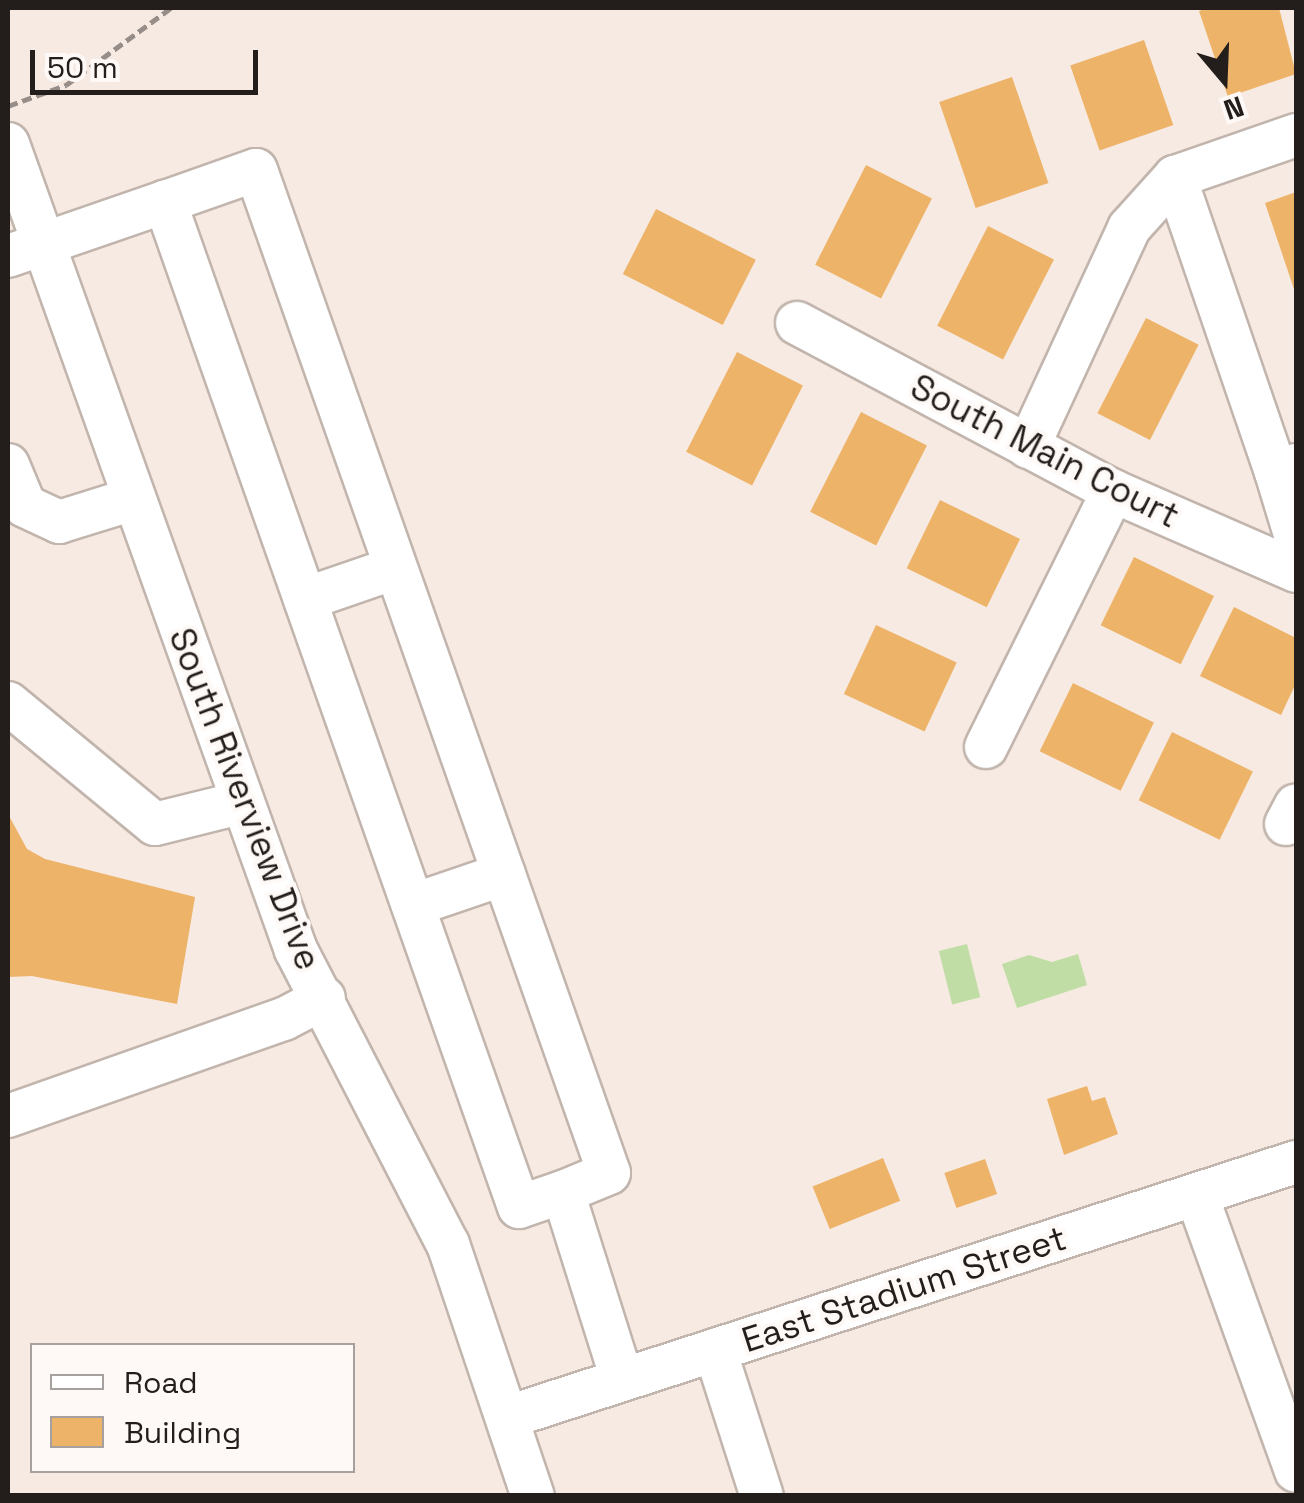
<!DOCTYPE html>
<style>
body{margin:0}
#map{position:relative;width:1304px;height:1503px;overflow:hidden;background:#f7eae2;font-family:"Space Grotesk",sans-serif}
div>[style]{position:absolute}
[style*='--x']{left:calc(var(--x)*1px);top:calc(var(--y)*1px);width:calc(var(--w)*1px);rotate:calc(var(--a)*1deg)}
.green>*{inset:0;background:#c0dda5;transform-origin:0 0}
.building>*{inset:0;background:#edb368;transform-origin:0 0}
.path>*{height:5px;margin-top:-2.5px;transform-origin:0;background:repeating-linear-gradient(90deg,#988e89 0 10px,transparent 0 15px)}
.roads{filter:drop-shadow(2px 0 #c1b5ad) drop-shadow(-2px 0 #c1b5ad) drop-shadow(0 2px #c1b5ad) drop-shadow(0 -2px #c1b5ad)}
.minor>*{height:42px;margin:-21px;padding:0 21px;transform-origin:21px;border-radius:21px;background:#fff}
span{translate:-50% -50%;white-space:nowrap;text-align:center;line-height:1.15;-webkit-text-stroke:8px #fef9f6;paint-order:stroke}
.street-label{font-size:35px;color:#231e1c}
.frame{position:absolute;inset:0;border:10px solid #231e1c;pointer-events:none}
.legend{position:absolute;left:30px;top:1343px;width:325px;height:130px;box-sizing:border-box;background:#fef9f6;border:2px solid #a6a19f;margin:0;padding:12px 18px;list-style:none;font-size:30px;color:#231e1c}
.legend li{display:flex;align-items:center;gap:20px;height:50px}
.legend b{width:50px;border:2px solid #a6a19f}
.north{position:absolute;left:1174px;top:30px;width:100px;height:100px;-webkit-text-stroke:8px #fef9f6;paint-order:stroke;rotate:161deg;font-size:28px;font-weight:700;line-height:40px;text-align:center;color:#231e1c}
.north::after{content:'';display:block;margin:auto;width:35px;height:45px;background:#231e1c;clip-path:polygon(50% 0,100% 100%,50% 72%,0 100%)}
.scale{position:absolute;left:30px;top:50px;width:228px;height:45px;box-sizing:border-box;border:5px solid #231e1c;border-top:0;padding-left:12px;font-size:30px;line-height:35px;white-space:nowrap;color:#231e1c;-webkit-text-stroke:8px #fef9f6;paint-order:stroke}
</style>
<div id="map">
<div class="green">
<div style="left:967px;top:944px;width:55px;height:29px;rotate:76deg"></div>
<div style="clip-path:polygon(1078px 954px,1087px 985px,1017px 1008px,1002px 964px,1029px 955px,1052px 962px)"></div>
</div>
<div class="building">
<div style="clip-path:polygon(1209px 8px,1279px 8px,1296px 74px,1228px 97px,1199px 11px)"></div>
<div style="left:1144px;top:40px;width:90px;height:78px;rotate:71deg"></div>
<div style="left:1012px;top:77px;width:112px;height:77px;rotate:71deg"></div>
<div style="left:866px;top:165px;width:74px;height:112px;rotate:27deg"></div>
<div style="clip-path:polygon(1296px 192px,1296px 295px,1265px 203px)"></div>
<div style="left:656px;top:209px;width:112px;height:73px;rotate:27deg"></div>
<div style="left:988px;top:226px;width:74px;height:112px;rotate:27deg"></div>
<div style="left:1146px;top:318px;width:59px;height:107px;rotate:27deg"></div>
<div style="left:737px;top:352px;width:74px;height:112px;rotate:27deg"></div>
<div style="left:861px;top:412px;width:74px;height:112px;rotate:27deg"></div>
<div style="left:940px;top:500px;width:89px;height:76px;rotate:26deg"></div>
<div style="left:1134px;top:557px;width:89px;height:76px;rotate:26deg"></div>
<div style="clip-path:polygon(1234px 607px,1296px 638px,1296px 683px,1281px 715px,1200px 676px)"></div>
<div style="left:876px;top:625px;width:89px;height:76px;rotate:25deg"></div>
<div style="left:1073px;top:683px;width:90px;height:76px;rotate:26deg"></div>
<div style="left:1172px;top:732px;width:90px;height:76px;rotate:26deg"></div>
<div style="clip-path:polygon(8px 814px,27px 849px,45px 859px,195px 897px,177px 1004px,32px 976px,8px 977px)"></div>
<div style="clip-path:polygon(1087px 1086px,1092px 1101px,1105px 1097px,1118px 1134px,1064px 1155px,1047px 1099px)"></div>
<div style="left:883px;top:1158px;width:46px;height:76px;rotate:68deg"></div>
<div style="left:985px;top:1159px;width:37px;height:43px;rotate:71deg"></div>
</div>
<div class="path">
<div style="--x:8;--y:106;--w:62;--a:-19.9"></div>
<div style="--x:66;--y:85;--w:130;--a:-36.3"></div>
</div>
<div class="roads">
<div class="minor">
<div style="--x:8;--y:144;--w:856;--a:70.34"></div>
<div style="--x:296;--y:950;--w:331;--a:62.7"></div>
<div style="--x:448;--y:1244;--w:266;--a:71.4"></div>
<div style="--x:8;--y:256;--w:166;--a:-19"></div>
<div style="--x:797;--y:323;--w:358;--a:28"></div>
<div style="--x:1113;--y:491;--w:200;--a:23.6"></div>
<div style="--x:1028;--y:447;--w:241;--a:-65.2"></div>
<div style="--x:1129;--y:228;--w:69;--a:-48"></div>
<div style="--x:8;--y:465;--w:44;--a:67.5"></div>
<div style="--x:25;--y:506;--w:38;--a:25"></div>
<div style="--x:59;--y:522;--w:77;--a:-17.3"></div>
<div style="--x:1296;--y:465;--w:21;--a:161"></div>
<div style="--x:1276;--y:472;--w:69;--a:73.1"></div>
<div style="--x:1276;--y:472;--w:312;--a:-108.9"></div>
<div style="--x:1175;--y:177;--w:128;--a:-19.1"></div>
<div style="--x:305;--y:599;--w:95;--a:-19"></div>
<div style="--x:8;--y:703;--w:190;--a:39.5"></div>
<div style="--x:155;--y:824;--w:88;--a:-13.9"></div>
<div style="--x:986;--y:747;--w:286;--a:-63.6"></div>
<div style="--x:1286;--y:824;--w:21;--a:-62"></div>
<div style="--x:413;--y:905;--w:96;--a:-18.8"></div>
<div style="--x:8;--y:1116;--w:293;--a:-19.4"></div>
<div style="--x:284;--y:1019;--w:45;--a:-27.7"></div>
<div style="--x:563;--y:1192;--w:46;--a:161.2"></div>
<div style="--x:519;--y:1207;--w:1066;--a:-109.4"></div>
<div style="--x:165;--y:202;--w:96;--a:-19.4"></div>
<div style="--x:256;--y:170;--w:1063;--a:70.61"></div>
<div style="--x:609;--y:1173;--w:50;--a:157.6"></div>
<div style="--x:563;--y:1192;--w:196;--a:72.5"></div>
<div style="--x:1197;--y:1196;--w:292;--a:70.2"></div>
<div style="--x:715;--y:1350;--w:153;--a:72.2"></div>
<div style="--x:511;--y:1416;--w:825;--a:-17.93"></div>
</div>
</div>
<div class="street-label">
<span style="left:1045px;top:451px;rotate:27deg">South Main Court</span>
<span style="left:245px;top:799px;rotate:69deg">South Riverview Drive</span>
<span style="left:904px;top:1289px;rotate:-18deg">East Stadium Street</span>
</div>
<div class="frame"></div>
<ul class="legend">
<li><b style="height:12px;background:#fff"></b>Road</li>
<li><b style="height:28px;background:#edb368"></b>Building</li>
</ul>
<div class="north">N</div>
<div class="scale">50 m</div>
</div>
